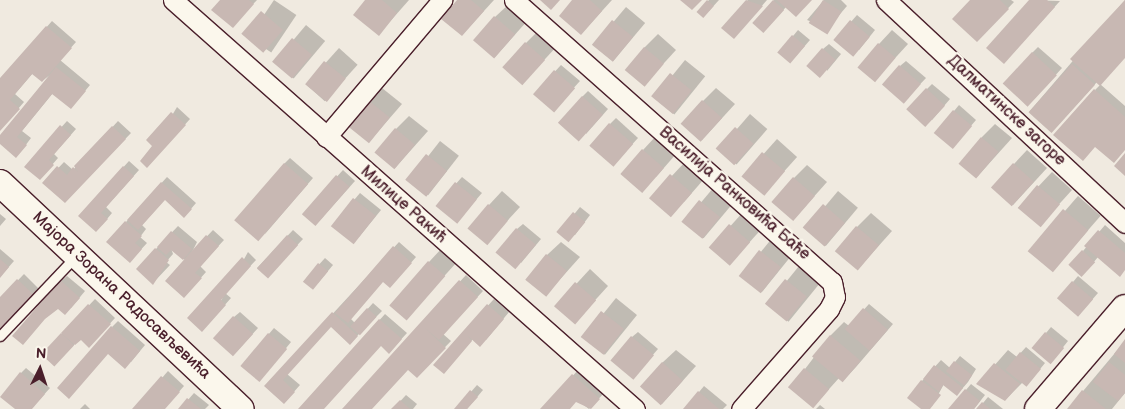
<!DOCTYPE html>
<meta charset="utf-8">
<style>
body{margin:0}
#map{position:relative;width:1125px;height:409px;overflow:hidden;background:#f0eae0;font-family:"Balsamiq Sans",sans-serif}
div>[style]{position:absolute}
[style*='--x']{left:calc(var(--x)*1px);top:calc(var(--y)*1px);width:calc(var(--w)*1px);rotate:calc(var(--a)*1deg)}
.shadow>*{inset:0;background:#0003;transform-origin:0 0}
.building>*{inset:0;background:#c8b8b3;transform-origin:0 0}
.roads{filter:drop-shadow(1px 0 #4a1f2b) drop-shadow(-1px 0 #4a1f2b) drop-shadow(0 1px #4a1f2b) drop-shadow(0 -1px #4a1f2b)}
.lane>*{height:9px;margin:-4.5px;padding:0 4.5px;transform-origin:4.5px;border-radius:4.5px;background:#fbf7ec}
.street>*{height:19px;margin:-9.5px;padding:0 9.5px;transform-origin:9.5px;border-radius:9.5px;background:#fbf7ec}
.secondary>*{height:26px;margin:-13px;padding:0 13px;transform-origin:13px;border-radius:13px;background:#fbf7ec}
span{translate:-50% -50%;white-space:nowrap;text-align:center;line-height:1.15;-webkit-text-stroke:5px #fbf7ec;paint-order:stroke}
.street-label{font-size:16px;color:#4a1f2b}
.north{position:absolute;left:15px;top:344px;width:50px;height:50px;-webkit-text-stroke:4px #fbf7ec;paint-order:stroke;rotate:4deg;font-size:14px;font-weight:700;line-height:20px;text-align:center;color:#4a1f2b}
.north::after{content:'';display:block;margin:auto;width:18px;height:22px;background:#4a1f2b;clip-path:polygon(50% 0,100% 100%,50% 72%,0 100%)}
</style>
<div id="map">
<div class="shadow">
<div style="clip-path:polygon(222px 0,257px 0,232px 27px)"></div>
<div style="left:274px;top:0;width:27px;height:45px;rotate:34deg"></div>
<div style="clip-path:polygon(367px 0,409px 0,379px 34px)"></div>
<div style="clip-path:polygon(459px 0,494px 0,462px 35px)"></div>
<div style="clip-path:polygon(574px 0,612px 0,581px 34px)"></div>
<div style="clip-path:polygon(709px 0,719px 0,709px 11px,698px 12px)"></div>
<div style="clip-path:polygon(748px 0,767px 0,739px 32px,723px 28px)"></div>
<div style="clip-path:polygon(774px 0,811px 0,786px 7px,769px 26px,753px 23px)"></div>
<div style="clip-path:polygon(824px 0,841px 0,847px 6px,828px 28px,807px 20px)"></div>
<div style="clip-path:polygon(971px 0,1011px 0,1014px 2px,977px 41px)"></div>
<div style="clip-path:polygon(1030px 0,1060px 1px,1010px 56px)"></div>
<div style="clip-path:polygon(1125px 0,1125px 57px,1100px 84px,1125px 106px,1125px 149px,1095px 90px,1100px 85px,1097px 82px,1057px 126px,1029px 112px)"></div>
<div style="clip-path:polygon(509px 4px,528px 20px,495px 57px,495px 17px)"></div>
<div style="left:626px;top:7px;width:25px;height:50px;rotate:40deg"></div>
<div style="clip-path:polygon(857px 15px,875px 30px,859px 50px,835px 40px)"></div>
<div style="clip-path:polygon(52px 21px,76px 42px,60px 60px,90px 85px,76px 102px,53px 93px,22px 131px,31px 138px,22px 150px,0 143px,0 137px,50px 75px,42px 81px,33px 73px,15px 94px,24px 102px,0 130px,0 80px)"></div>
<div style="left:306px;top:25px;width:25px;height:49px;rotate:40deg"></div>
<div style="clip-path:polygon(539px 30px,558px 45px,523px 83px,526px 43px)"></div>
<div style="clip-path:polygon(798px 30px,810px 40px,796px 56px,793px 36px)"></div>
<div style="clip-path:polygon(892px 30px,908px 44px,875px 80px,879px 44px)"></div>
<div style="clip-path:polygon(658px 34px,676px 50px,644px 85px,644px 48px)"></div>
<div style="clip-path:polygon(829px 44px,841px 54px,827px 71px,823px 49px)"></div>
<div style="clip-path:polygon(1038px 47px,1062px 68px,1034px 99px,1032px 53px)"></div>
<div style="left:339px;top:48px;width:25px;height:49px;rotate:42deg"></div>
<div style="left:685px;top:60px;width:26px;height:49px;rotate:39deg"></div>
<div style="clip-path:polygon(906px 61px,926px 78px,909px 96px,900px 66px)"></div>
<div style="clip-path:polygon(561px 65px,580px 81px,559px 104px,535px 93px)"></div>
<div style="clip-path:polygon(932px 84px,950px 99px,932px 120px,927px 89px)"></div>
<div style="clip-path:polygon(382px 88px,402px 104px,369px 142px,369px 101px)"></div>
<div style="clip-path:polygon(716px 88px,735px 104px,702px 140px,703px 101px)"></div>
<div style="clip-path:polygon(588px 91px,608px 109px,586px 134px,582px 97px)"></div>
<div style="clip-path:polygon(959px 105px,976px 120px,958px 141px,954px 111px)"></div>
<div style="clip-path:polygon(177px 107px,190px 119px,153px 160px,154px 146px)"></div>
<div style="left:750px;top:114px;width:23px;height:47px;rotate:41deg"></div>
<div style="clip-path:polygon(409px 116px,428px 131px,395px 168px,396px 129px)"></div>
<div style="clip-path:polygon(616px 118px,638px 138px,618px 160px,610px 124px)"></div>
<div style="clip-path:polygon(67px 121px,76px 129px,54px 154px,58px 158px,45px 173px,26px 166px)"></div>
<div style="clip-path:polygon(118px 121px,131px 133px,65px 202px,44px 183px,64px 162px,73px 170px)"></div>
<div style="clip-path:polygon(995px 124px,1012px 138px,977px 177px,982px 137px)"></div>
<div style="clip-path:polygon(656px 136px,676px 154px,656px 177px,643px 150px)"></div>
<div style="left:777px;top:139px;width:27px;height:50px;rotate:42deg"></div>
<div style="left:440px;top:141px;width:24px;height:50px;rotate:38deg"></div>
<div style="clip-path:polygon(1027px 150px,1047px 168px,1013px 205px,1014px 164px)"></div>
<div style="clip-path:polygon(290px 158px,313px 178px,265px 234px,284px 164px)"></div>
<div style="clip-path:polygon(129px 161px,139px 170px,106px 207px,112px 213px,102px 225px,79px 216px)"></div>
<div style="clip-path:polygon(685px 162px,704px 179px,684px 202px,651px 198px)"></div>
<div style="clip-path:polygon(807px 165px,827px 182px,794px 219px,794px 178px)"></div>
<div style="clip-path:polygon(343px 170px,355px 181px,321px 219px,303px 214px)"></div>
<div style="clip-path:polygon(1052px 172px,1072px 190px,1052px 212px,1018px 208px)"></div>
<div style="clip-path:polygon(167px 177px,196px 203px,190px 210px,165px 199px,142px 225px,146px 229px,140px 237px,147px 243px,136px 255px,126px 222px)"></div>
<div style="clip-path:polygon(462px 177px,482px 193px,462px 216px,437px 205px)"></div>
<div style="left:714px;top:187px;width:25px;height:46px;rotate:40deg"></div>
<div style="clip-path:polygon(502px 191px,520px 207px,487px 243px,489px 205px)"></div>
<div style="left:838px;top:191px;width:26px;height:50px;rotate:40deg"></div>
<div style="clip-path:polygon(360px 193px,381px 210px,359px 237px,332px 226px)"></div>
<div style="left:1078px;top:196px;width:30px;height:73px;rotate:41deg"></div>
<div style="clip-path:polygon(580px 207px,590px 215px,575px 235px,559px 233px)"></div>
<div style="left:744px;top:211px;width:25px;height:49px;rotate:42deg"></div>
<div style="clip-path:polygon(871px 213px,892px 231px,858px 269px,857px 227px)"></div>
<div style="clip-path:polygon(0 214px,6px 219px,0 226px)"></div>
<div style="clip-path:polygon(523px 224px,541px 239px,521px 263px,517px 229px)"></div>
<div style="clip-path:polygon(1105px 225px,1125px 243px,1125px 269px,1098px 257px,1088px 269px,1083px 251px)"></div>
<div style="clip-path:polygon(178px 226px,197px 242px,192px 252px,213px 230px,224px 240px,200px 266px,206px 272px,189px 291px,185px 260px,171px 248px,173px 254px,166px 262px,170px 265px,153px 283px,156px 249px)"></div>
<div style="clip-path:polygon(293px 230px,303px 239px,273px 271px,257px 268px)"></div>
<div style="left:773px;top:237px;width:26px;height:50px;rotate:39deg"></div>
<div style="clip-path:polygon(399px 242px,416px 257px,396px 280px,383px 281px,350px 318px,355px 323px,373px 303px,382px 311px,350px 343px,331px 326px,287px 374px,300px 385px,284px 403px,266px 386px)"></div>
<div style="clip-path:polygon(561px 242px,580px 257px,546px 295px,547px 255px)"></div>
<div style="clip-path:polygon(442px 248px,457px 262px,418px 305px,429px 262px)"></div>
<div style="clip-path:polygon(0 249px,14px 261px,0 277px)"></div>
<div style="clip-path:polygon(248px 252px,256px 260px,225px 293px,231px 298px,208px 324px)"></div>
<div style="clip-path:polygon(325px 258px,333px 265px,318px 283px,304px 281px)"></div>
<div style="left:799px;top:266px;width:27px;height:50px;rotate:39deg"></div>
<div style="clip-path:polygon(590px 269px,608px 286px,588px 308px,556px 306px)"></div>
<div style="clip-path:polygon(24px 274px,39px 289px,0 330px,0 299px)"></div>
<div style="clip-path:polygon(466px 275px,483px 291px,443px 334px,451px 341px,417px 376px,409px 368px,371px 409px,343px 409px)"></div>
<div style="clip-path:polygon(67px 276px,85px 291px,71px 308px,61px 281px)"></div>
<div style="clip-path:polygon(1078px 276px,1098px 293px,1084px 309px,1073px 282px)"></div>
<div style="left:616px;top:298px;width:27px;height:51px;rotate:39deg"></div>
<div style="clip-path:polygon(95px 299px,115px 318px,95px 340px,81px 338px,54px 364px,43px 354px)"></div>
<div style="clip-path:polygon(494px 299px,509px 312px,486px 340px,473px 339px,449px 366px,435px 364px)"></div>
<div style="clip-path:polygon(869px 304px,893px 324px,856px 367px,843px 381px,839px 378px,813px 407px,805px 369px,831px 335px,844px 322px,849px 326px)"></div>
<div style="clip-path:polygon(240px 312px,258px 328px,238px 350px,234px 317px)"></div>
<div style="clip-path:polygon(385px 314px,407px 333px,395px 346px,381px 344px,323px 409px,299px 409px)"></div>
<div style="clip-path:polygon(118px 321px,145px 345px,131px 362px,112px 327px)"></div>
<div style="clip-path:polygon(1051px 327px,1068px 341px,1056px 356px,1046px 333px)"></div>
<div style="clip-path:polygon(274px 328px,291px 342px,265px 374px,242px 365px)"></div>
<div style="clip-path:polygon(638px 332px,658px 349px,638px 372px,632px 337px)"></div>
<div style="clip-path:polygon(1125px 341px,1125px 393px,1112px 409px,1068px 409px)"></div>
<div style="clip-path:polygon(1026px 347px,1045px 363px,1032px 379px,1023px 382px,1005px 400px,978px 384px,1008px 350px,1017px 357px)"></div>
<div style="clip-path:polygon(676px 350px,696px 366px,662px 404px,662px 363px)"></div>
<div style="clip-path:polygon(960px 356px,976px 369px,968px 382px,962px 389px,944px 384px,932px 406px,923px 409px,922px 381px,941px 360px,950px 368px)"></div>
<div style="clip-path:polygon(26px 368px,50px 388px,31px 409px,16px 409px,21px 373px)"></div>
<div style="clip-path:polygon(579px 369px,605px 392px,589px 409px,577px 400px,568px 409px,542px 409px)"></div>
<div style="clip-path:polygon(168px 371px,184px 386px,164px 409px,135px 409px)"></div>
<div style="clip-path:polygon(971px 384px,985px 395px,974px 409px,950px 409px)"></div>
<div style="clip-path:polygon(477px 385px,483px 390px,467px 409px,456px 409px)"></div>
<div style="clip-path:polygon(704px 386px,727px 405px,723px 409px,685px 409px)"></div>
<div style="clip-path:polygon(194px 393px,209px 405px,205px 409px,180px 409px)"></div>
<div style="clip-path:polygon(406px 395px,417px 404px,413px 409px,393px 409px)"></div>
<div style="clip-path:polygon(988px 397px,1003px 409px,978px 409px)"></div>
<div style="clip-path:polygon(85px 404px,90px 409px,80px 409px)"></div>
<div style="clip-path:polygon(820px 405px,825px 409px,816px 409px)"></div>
</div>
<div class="building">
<div style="clip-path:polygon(220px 0,249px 0,254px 4px,233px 28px,211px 10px)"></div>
<div style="clip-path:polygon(365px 0,382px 0,397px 13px,379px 36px,353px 15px)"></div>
<div style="clip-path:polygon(457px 0,471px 0,484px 11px,462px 36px,441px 19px)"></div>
<div style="clip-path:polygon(540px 0,560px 0,551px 10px)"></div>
<div style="clip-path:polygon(572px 0,590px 0,602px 11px,581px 35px,559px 16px)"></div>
<div style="clip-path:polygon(680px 0,702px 0,692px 10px)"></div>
<div style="left:707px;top:0;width:9px;height:16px;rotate:41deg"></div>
<div style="clip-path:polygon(746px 0,763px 6px,734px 39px,721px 28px)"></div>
<div style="left:773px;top:0;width:15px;height:31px;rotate:42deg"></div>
<div style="clip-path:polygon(777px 0,812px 0,796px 17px)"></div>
<div style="left:823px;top:0;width:22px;height:27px;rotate:32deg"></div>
<div style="clip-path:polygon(970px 0,1000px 0,1009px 9px,977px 42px,952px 19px)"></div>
<div style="clip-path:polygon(1029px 0,1047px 0,1055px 7px,1004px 64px,986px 48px)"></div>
<div style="clip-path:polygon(1125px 0,1125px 58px,1100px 86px,1070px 59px)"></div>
<div style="left:261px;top:11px;width:29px;height:30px;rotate:41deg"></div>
<div style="left:494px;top:16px;width:28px;height:32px;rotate:41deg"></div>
<div style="left:612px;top:20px;width:27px;height:32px;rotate:39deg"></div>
<div style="left:850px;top:20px;width:26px;height:26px;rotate:40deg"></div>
<div style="clip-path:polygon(46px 26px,72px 48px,42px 82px,32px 74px,10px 100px,20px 109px,0 131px,0 78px)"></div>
<div style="left:792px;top:35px;width:17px;height:23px;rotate:40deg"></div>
<div style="left:292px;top:38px;width:26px;height:31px;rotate:40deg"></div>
<div style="left:525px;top:42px;width:27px;height:34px;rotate:42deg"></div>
<div style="left:878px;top:43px;width:23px;height:32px;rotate:40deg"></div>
<div style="left:644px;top:47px;width:26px;height:30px;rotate:40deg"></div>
<div style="left:822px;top:48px;width:18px;height:24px;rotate:41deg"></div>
<div style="left:1032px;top:52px;width:34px;height:43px;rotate:43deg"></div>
<div style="left:324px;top:61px;width:28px;height:30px;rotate:39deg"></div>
<div style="left:1072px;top:64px;width:31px;height:65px;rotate:42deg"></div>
<div style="left:899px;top:65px;width:29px;height:26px;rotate:41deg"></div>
<div style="clip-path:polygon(56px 67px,86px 91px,71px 109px,52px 94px,17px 137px,27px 145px,16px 158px,0 144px,0 135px)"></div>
<div style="left:554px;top:70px;width:28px;height:32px;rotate:41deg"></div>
<div style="left:670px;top:73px;width:28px;height:30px;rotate:39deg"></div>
<div style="left:926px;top:88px;width:26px;height:29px;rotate:43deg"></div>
<div style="clip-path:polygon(1094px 89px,1125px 117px,1125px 150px,1114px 163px,1095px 147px,1083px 161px,1053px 135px)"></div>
<div style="left:582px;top:96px;width:28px;height:36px;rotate:42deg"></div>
<div style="left:368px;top:100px;width:28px;height:33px;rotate:39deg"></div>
<div style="left:702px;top:100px;width:27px;height:32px;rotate:42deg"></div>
<div style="left:953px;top:110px;width:25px;height:30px;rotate:40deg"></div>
<div style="clip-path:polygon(171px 112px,186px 125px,147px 168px,140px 161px,152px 146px,146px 140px)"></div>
<div style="left:609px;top:123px;width:32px;height:30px;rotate:41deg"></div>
<div style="clip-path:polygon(60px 125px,71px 135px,49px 160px,54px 165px,40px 180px,24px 167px)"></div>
<div style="clip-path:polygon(112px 126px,126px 139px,65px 203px,42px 183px,57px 166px,67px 175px,73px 167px,78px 172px,74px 166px)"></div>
<div style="left:735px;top:127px;width:25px;height:29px;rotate:42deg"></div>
<div style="left:395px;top:128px;width:26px;height:32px;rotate:40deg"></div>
<div style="left:981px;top:137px;width:23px;height:35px;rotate:40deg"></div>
<div style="left:642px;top:149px;width:29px;height:33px;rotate:41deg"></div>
<div style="left:762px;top:152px;width:30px;height:32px;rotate:40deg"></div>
<div style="clip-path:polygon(1125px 153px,1125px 176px,1114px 166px)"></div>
<div style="left:426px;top:154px;width:27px;height:33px;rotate:39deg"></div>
<div style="left:284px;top:163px;width:32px;height:76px;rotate:41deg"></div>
<div style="left:1013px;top:163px;width:28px;height:33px;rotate:42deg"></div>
<div style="clip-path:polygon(123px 166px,134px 176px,101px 213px,108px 219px,96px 232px,78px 216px)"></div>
<div style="left:670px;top:174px;width:29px;height:32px;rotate:41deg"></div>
<div style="left:336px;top:175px;width:18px;height:52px;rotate:41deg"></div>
<div style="left:793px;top:177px;width:29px;height:33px;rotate:41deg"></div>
<div style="clip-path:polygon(161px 182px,192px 209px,184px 218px,165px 200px,138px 230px,127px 220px)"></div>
<div style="left:455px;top:182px;width:28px;height:31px;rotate:39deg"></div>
<div style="left:1037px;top:185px;width:30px;height:30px;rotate:40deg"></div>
<div style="left:353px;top:198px;width:29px;height:36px;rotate:38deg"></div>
<div style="left:699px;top:200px;width:27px;height:28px;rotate:39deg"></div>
<div style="left:488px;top:204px;width:26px;height:32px;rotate:40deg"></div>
<div style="left:823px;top:204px;width:29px;height:31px;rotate:41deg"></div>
<div style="left:1063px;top:209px;width:33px;height:55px;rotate:40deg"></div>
<div style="left:573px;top:212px;width:16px;height:26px;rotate:40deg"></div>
<div style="clip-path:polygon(125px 221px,142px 236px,135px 243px,142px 249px,130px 263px,106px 242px)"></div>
<div style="left:729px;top:224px;width:28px;height:31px;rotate:41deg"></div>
<div style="left:856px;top:226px;width:30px;height:33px;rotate:40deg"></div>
<div style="left:516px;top:228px;width:26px;height:32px;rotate:40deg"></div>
<div style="clip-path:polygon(1098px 230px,1125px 253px,1125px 270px,1120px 277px,1084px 246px)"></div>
<div style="clip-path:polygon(171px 231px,192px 249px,183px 260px,171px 250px,166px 255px,157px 247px)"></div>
<div style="clip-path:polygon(206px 235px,219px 246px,195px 273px,202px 278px,184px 298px,165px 281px)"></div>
<div style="left:287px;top:235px;width:15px;height:45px;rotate:42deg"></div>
<div style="clip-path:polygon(393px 246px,412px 263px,390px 288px,383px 282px,348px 323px,335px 313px)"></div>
<div style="clip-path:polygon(155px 248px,169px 260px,153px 285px,136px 269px)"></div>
<div style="left:759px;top:250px;width:28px;height:33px;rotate:38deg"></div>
<div style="left:1082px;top:250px;width:18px;height:20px;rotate:43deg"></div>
<div style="left:546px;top:254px;width:27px;height:33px;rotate:39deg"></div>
<div style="clip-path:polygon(242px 257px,251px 266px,221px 300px,226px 305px,202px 332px,187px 318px)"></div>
<div style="clip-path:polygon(0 259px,9px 267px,0 278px)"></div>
<div style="left:428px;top:261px;width:23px;height:59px;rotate:41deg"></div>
<div style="left:318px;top:263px;width:13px;height:24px;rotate:39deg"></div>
<div style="clip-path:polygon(17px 279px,34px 295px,0 332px,0 297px)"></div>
<div style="left:785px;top:279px;width:28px;height:32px;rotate:39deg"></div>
<div style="clip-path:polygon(60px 280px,80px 298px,65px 315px,58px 309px,45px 319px,23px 345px,12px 336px)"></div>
<div style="clip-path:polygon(459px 280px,478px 297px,439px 340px,425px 328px,446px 348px,417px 378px,408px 370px,372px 409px,342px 409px)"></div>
<div style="left:1072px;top:281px;width:28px;height:23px;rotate:41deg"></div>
<div style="left:575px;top:282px;width:28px;height:32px;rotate:41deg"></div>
<div style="clip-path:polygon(88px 304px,111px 324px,89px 348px,81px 340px,75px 345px,61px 333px)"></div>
<div style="clip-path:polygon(487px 304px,504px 319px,480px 347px,467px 335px,472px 341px,444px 374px,433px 365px)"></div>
<div style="left:367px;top:308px;width:13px;height:25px;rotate:42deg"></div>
<div style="left:863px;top:308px;width:33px;height:28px;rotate:41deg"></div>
<div style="left:601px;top:311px;width:29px;height:33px;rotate:38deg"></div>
<div style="clip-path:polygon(332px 312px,358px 336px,350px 345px,331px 327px,283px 380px,295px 392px,284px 404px,264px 386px)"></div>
<div style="left:233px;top:316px;width:27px;height:30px;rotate:42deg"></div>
<div style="clip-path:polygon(379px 319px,402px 339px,389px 354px,381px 346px,324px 409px,298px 409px)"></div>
<div style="clip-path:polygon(111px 326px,140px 351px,125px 369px,108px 354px,69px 399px,57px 388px)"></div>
<div style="left:1045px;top:332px;width:25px;height:21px;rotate:40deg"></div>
<div style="left:61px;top:333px;width:18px;height:29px;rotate:43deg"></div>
<div style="left:268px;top:333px;width:25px;height:43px;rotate:40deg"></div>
<div style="left:830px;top:335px;width:40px;height:28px;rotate:40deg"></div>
<div style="left:631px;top:336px;width:30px;height:32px;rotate:40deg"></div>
<div style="clip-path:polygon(1125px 339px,1125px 363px,1114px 354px)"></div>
<div style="left:1020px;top:352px;width:27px;height:23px;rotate:39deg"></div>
<div style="left:954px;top:361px;width:23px;height:13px;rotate:38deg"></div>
<div style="left:662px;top:362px;width:28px;height:33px;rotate:42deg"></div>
<div style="clip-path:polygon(1109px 362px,1125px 375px,1125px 393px,1118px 401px,1093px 382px)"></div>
<div style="clip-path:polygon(994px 363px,1020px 384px,1005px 401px,976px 384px)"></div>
<div style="clip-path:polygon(934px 365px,963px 388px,957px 396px,943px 385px,939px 392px,923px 379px)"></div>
<div style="left:804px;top:368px;width:33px;height:25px;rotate:40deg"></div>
<div style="clip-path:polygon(20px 372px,45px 394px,32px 409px,15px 409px,0 397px)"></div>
<div style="clip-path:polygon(572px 374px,600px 399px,591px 409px,576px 402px,570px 409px,540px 409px)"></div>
<div style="clip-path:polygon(161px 376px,180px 392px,165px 409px,132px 409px)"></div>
<div style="clip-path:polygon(921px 380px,941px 395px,930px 409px,921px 409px,907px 398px)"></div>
<div style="clip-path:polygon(965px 389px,980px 401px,974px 409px,948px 409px)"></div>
<div style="clip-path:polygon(470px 390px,478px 397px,467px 409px,454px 409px)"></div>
<div style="clip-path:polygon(1082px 390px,1106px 409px,1067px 409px)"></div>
<div style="clip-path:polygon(698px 391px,719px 409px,683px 409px)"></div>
<div style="clip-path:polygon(187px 398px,201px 409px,178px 409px)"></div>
<div style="clip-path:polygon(400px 400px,410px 409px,391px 409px)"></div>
<div style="clip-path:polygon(982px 402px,990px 409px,976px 409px)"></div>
</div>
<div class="roads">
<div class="lane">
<div style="--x:0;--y:336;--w:109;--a:-46.5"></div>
</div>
<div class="street">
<div style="--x:173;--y:0;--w:617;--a:41.52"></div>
<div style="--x:514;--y:0;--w:425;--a:41.6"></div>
<div style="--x:832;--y:282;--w:15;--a:79"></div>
<div style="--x:835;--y:297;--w:13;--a:117"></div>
<div style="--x:829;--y:309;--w:133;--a:131.3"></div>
<div style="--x:886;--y:0;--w:327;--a:43"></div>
<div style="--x:326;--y:137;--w:180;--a:-49.7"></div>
</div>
<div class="secondary">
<div style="--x:0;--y:183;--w:330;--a:43.2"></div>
<div style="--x:1038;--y:409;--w:133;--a:-49.3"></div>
</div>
</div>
<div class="street-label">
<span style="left:1006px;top:111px;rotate:43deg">Далматинске загоре</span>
<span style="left:734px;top:194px;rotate:41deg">Василија Ранковића Баће</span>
<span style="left:403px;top:205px;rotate:41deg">Милице Ракић</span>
<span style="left:121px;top:296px;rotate:43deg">Мајора Зорана Радосављевића</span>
</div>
<div class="north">N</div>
</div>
